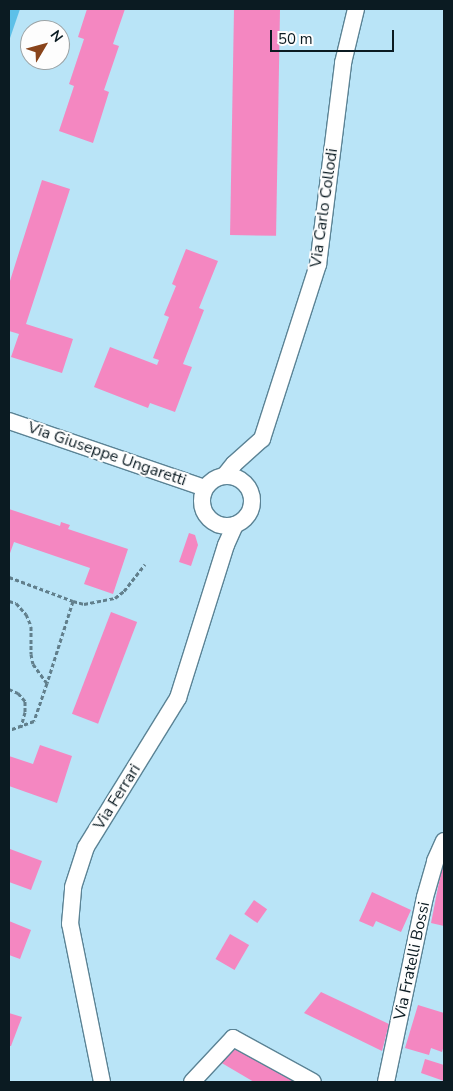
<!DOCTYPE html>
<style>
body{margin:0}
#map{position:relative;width:453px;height:1091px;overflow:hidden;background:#b9e4f7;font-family:"Nunito Sans",sans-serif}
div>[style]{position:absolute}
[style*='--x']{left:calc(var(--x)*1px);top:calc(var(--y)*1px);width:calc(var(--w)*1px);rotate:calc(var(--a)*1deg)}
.green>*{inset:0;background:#5dc0e8}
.building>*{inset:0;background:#f487c1;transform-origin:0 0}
.path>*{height:3px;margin-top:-1.5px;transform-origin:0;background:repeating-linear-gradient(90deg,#617f8c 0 4px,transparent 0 6.5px)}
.roads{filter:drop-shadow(1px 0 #5b8395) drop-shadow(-1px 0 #5b8395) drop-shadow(0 1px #5b8395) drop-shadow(0 -1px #5b8395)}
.street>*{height:16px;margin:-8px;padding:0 8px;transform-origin:8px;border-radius:8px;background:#fff}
.street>.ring{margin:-8px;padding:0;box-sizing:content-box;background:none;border:16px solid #fff;border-radius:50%}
span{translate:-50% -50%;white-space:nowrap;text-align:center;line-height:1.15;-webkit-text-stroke:4px #fdfdfd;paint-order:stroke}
.street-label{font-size:16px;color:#0b1b22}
.frame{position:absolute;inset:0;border:10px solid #0b1b22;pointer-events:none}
.north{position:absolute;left:20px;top:20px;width:50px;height:50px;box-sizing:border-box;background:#fdfdfd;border:1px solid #9ca3a5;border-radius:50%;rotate:53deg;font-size:14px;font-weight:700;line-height:20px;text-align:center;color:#0b1b22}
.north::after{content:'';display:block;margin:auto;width:18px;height:22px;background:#89441b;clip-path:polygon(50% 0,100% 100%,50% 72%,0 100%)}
.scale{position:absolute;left:270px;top:30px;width:124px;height:22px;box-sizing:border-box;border:2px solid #0b1b22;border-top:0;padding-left:6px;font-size:15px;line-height:18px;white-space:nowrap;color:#0b1b22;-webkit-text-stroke:4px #fdfdfd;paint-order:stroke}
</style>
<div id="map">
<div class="green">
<div style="clip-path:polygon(9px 9px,20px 9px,9px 41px)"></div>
</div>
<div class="building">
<div style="clip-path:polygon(87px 9px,125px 9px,113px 44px,119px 46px,104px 90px,109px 92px,93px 143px,59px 131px,74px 86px,69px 84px,84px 39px,78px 37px)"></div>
<div style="left:234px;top:9px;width:46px;height:226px;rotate:1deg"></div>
<div style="clip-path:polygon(42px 180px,70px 189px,26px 324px,73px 339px,62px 373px,11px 357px,19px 334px,9px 331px,9px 284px)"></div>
<div style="clip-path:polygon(186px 249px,218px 261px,199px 308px,204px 310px,183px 364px,192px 367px,175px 412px,150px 403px,148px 408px,94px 387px,110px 347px,157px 365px,159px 360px,153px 358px,169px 317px,164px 315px,176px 286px,172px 284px)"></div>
<div style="clip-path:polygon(9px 509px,60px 526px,61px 522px,70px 525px,68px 529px,128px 549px,113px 594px,84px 584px,90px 568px,14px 542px,9px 556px)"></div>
<div style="clip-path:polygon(189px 533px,195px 535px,198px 545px,191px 566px,179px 562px)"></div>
<div style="left:111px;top:612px;width:28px;height:109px;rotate:21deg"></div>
<div style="clip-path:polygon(40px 745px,72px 756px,57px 803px,9px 786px,9px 756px,33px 764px)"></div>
<div style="clip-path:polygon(10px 849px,42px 861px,31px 890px,9px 882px)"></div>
<div style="clip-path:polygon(443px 862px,444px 863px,444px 926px,431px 923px)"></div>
<div style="clip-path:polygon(372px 892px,411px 910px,401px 932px,376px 921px,373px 927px,359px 921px)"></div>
<div style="left:254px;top:900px;width:16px;height:17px;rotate:35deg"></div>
<div style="clip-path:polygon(9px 921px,31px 930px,20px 959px,9px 955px)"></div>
<div style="left:230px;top:934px;width:22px;height:29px;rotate:30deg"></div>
<div style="clip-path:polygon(321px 992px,389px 1024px,382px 1051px,304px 1013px)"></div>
<div style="clip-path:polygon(418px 1005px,444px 1013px,444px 1045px,442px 1052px,431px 1048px,429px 1055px,405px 1048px)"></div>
<div style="clip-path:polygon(9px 1013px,22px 1017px,11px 1046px,9px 1046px)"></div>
<div style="clip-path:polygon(232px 1047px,296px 1082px,254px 1082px,220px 1062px)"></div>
<div style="clip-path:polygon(425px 1059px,444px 1065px,444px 1081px,421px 1073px)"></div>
</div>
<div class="path">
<div style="--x:9;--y:577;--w:68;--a:20.6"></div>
<div style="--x:73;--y:601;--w:86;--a:107.6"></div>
<div style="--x:9;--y:601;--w:7;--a:16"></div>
<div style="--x:16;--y:603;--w:15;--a:48"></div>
<div style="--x:26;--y:614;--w:13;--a:67"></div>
<div style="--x:31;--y:626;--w:28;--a:90"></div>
<div style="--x:31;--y:654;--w:10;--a:79"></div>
<div style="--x:33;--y:664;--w:24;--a:54"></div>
<div style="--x:47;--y:683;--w:40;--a:108.9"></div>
<div style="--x:34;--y:721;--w:27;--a:160"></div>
<div style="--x:73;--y:601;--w:11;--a:15"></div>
<div style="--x:84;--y:604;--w:32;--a:-11"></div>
<div style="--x:115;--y:598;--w:11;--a:-38"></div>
<div style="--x:124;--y:591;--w:34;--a:-52"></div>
<div style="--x:9;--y:689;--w:10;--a:24"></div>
<div style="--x:18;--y:693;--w:11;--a:49"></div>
<div style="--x:25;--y:701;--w:11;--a:90"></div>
<div style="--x:25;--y:712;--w:16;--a:105"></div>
</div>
<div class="roads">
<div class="street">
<div style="--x:9;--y:421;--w:207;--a:18.9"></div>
<div style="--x:225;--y:475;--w:14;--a:-51"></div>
<div style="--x:234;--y:464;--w:38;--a:-42"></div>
<div style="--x:262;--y:439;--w:183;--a:-72.2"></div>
<div style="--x:318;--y:265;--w:204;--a:-82.9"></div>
<div style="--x:343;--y:63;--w:56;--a:-76.5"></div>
<div class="ring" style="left:202px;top:476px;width:34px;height:34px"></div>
<div style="--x:102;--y:1082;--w:161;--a:-101.4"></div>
<div style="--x:70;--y:924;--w:37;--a:-85"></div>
<div style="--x:73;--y:887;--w:42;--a:-72"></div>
<div style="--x:86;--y:847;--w:175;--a:-58.3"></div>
<div style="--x:178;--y:698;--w:160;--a:-72.6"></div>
<div style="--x:226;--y:545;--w:22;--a:-66"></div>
<div style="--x:192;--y:1082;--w:60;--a:-47"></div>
<div style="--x:233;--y:1038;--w:91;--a:28.8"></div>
<div style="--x:386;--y:1082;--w:189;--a:-78.1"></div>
<div style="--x:425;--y:897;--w:37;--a:-74"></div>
<div style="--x:435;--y:861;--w:22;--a:-66"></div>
</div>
</div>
<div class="street-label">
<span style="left:324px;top:208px;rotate:-82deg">Via Carlo Collodi</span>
<span style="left:107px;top:454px;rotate:19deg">Via Giuseppe Ungaretti</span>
<span style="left:117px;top:797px;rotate:-58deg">Via Ferrari</span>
<span style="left:412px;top:961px;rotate:-78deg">Via Fratelli Bossi</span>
</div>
<div class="frame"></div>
<div class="north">N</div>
<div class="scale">50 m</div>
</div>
